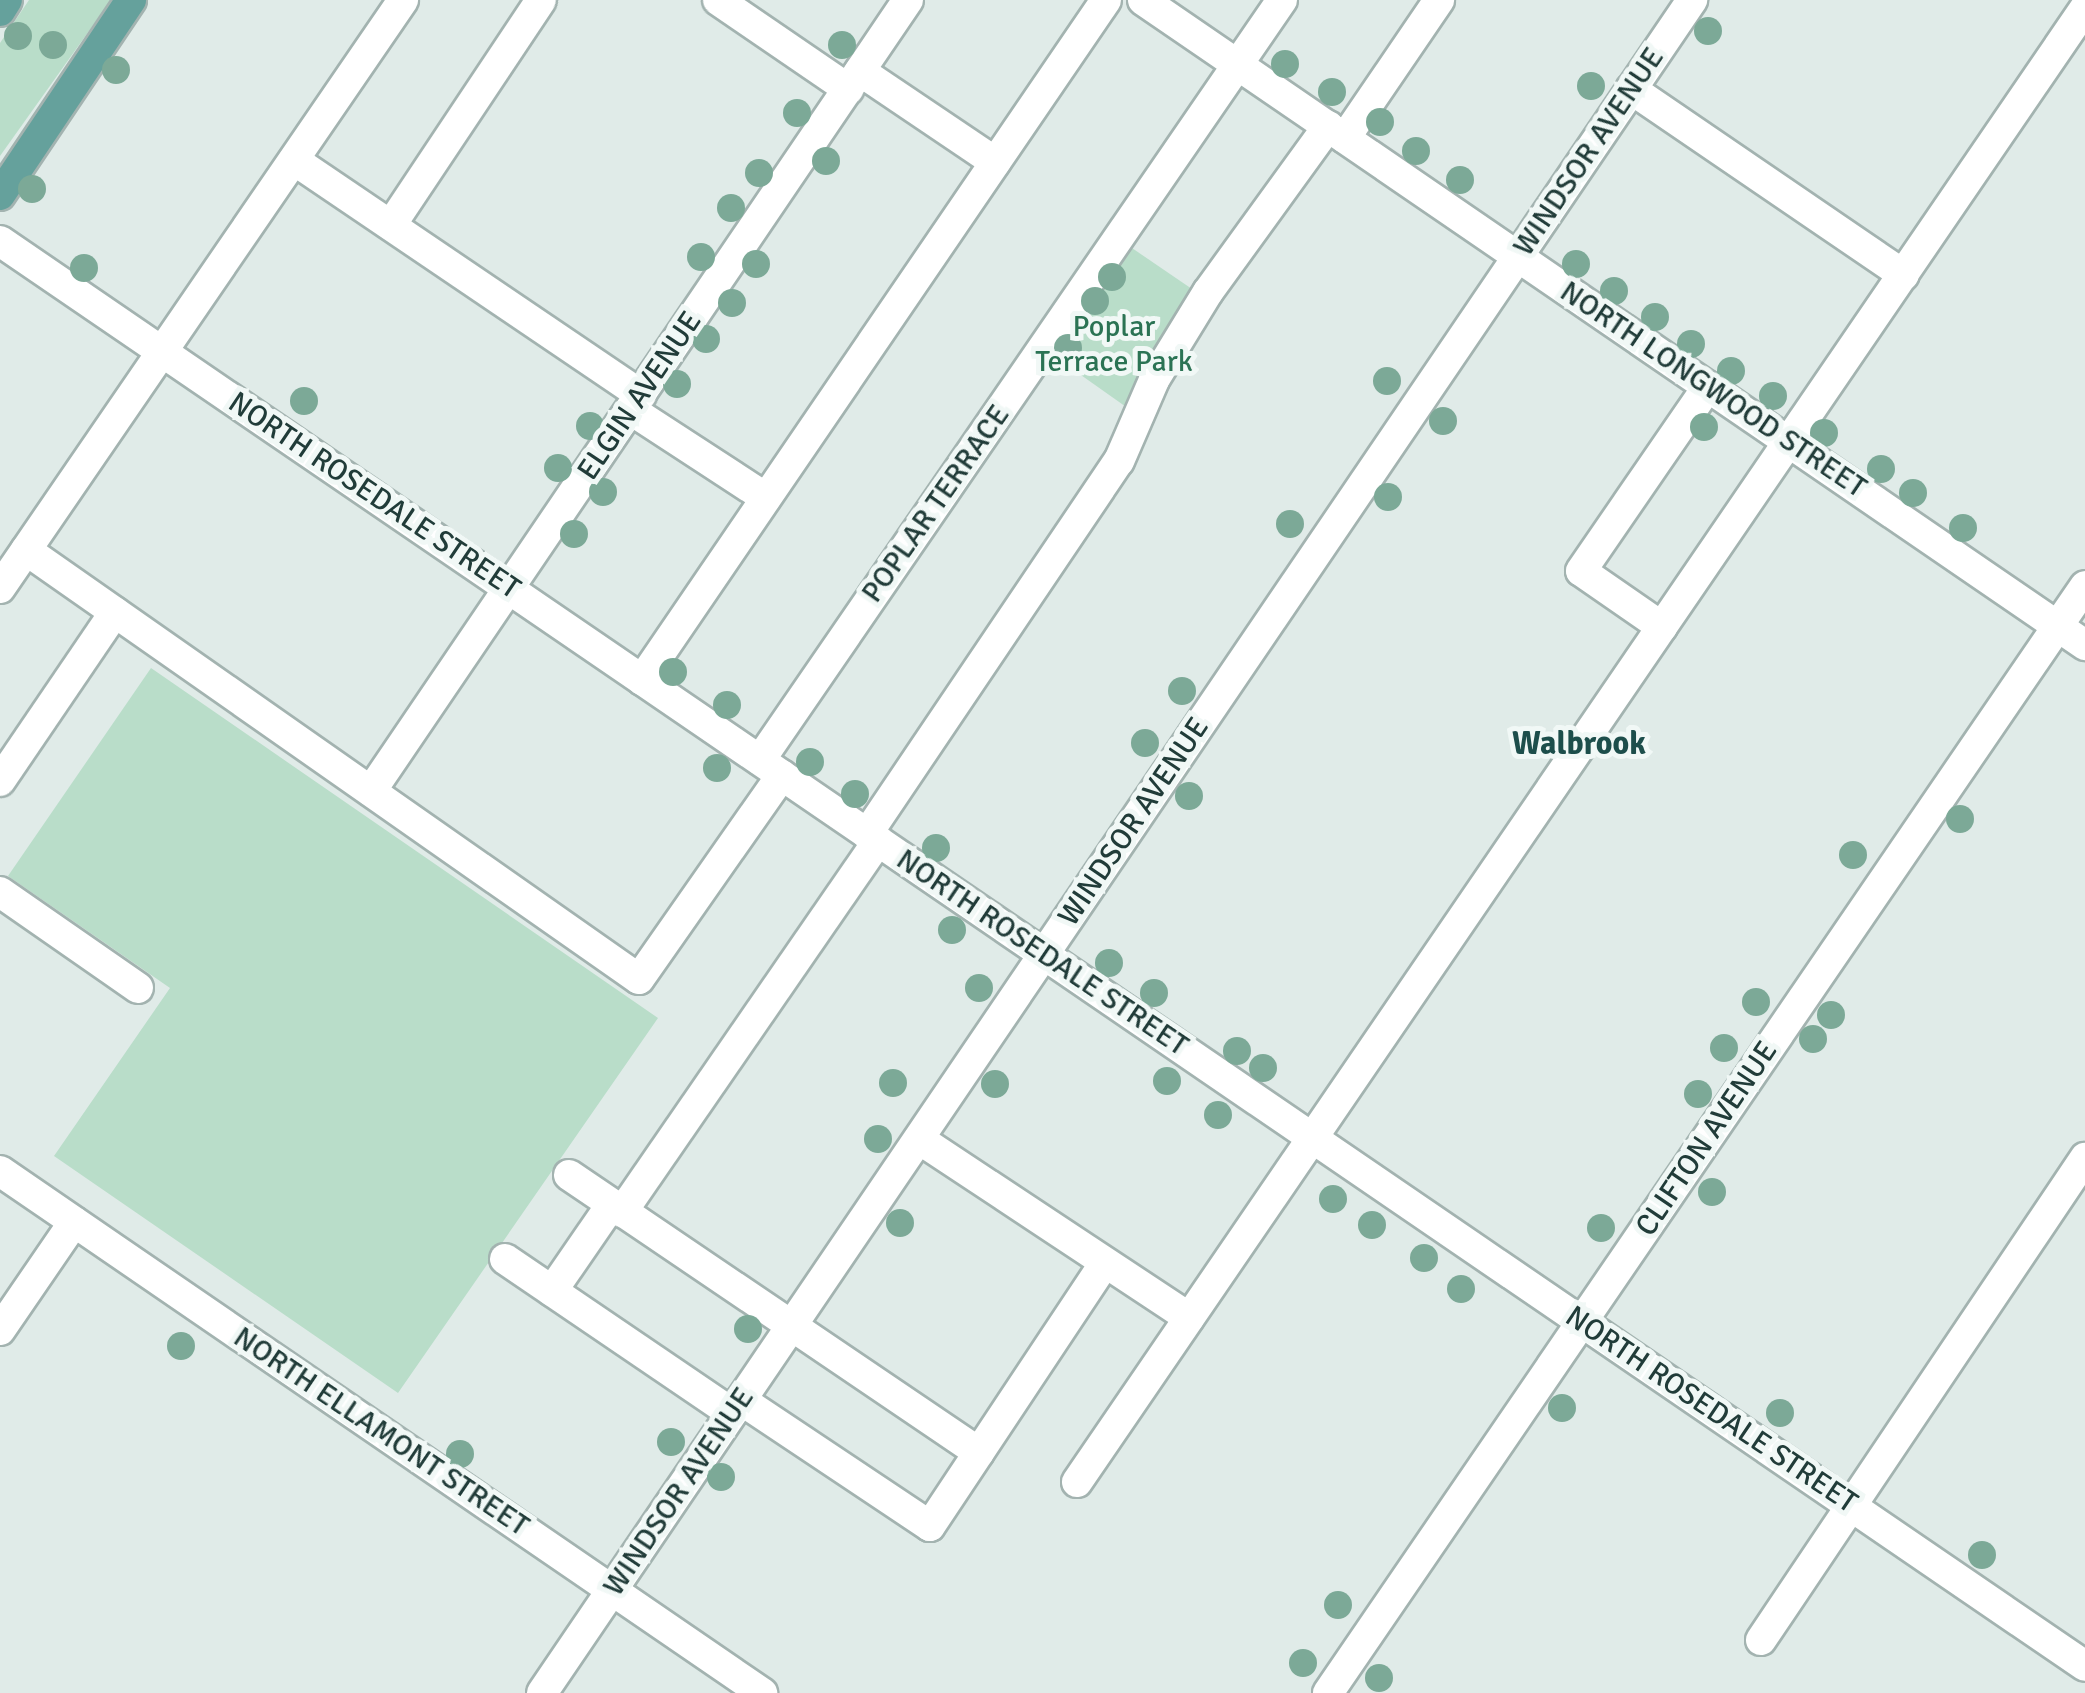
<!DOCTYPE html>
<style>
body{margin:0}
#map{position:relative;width:2085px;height:1693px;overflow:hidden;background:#e0ebe8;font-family:Signika,sans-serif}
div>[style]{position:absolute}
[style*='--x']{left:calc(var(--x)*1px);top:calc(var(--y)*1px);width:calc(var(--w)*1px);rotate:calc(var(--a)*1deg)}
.green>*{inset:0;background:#b9ddc9}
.roads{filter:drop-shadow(2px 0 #a3b3b0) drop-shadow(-2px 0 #a3b3b0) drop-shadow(0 2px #a3b3b0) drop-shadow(0 -2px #a3b3b0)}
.minor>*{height:30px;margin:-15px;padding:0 15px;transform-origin:15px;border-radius:15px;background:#fff}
.major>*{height:30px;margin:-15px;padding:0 15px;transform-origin:15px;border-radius:15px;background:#65a19c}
.trees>*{width:28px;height:28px;margin:-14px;border-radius:50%;background:#7ca997}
span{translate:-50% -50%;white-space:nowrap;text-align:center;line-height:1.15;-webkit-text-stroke:10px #f1f8f6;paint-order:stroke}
.street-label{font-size:30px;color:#213c39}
.park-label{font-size:30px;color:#2b7354}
.neighbourhood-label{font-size:32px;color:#1d4e4b;font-weight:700}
</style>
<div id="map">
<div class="green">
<div style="clip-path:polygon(29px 0,111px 0,0 156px,0 43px)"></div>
<div style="clip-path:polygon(1129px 246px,1192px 289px,1129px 409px,1054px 356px)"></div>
<div style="clip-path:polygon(151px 668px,658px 1018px,398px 1393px,54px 1156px,170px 988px,8px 876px)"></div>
</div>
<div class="roads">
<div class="minor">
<div style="--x:718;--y:0;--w:158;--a:34.4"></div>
<div style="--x:1143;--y:0;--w:1142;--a:34.4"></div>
<div style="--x:860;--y:71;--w:163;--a:34"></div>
<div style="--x:1631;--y:89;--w:330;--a:34.3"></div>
<div style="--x:1345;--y:138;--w:167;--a:-55.7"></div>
<div style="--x:294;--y:160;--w:419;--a:34.1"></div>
<div style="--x:391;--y:225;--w:270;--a:-56.3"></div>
<div style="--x:0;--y:241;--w:2525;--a:34.35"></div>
<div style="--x:631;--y:410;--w:161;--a:33.1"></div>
<div style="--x:26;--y:550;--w:748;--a:34.99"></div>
<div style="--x:639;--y:979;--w:249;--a:-55"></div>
<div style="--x:0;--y:588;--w:713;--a:-55.57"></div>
<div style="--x:1662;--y:627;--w:98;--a:-145.3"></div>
<div style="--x:1581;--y:571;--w:224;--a:-55.5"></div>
<div style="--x:642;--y:680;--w:823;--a:-55.69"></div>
<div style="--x:760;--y:760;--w:922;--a:-55.52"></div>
<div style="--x:0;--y:781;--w:204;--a:-55.8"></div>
<div style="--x:371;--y:791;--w:956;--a:-55.83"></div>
<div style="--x:867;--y:834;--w:450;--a:-56"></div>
<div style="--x:1119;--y:461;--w:88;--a:-66.6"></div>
<div style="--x:1154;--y:380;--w:103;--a:-58.5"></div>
<div style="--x:1208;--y:292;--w:205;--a:-54.1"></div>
<div style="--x:0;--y:892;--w:168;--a:34.8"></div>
<div style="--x:919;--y:1139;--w:324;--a:33.5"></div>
<div style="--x:0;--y:1171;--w:924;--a:34.41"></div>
<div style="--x:569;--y:1175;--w:495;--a:34.1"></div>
<div style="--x:622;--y:1212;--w:451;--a:-55.4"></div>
<div style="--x:505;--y:1259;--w:274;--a:34.2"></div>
<div style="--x:552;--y:1291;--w:104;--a:-55.5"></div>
<div style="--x:0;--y:1330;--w:131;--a:-55.6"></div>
<div style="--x:741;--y:1400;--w:227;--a:33.7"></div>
<div style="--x:930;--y:1526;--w:316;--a:-56.4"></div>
<div style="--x:1077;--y:1482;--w:1786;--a:-55.63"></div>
<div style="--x:1761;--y:1640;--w:581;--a:-56.09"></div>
<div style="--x:542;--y:1693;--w:2047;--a:-55.81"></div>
<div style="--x:1328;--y:1693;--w:1341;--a:-55.63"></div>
</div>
<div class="major">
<div style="--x:0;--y:11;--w:13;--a:-58"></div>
<div style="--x:0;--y:195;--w:235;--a:-56.1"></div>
</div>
</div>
<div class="trees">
<div style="left:1708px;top:31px"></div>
<div style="left:18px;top:36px"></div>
<div style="left:53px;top:45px"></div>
<div style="left:842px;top:45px"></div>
<div style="left:1285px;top:64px"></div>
<div style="left:116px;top:70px"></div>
<div style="left:1591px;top:86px"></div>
<div style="left:1332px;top:92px"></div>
<div style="left:797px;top:113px"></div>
<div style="left:1380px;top:122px"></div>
<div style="left:1416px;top:151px"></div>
<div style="left:826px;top:161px"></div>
<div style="left:759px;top:173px"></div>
<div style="left:1460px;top:180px"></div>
<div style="left:32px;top:189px"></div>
<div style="left:731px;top:208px"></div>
<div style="left:701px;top:257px"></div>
<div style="left:756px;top:264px"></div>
<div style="left:1576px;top:264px"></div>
<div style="left:84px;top:268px"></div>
<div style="left:1112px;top:277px"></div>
<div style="left:1614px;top:291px"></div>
<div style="left:1095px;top:301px"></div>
<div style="left:732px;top:303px"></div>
<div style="left:1655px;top:317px"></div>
<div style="left:706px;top:339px"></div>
<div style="left:1691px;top:344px"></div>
<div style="left:1068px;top:348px"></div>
<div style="left:1731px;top:371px"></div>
<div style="left:1387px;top:381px"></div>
<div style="left:677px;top:384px"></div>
<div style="left:1773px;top:396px"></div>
<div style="left:304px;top:401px"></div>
<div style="left:1443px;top:421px"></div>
<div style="left:590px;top:426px"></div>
<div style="left:1704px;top:427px"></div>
<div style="left:1824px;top:433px"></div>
<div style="left:558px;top:468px"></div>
<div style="left:1881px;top:469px"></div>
<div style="left:603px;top:492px"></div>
<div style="left:1913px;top:493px"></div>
<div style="left:1388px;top:497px"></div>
<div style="left:1290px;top:524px"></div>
<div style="left:1963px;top:528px"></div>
<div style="left:574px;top:534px"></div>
<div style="left:673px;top:672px"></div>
<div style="left:1182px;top:691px"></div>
<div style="left:727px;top:705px"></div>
<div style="left:1145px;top:743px"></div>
<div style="left:810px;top:762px"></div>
<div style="left:717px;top:768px"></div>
<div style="left:855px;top:794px"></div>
<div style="left:1189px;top:796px"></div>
<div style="left:1960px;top:819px"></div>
<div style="left:936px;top:848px"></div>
<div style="left:1853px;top:855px"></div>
<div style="left:952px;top:930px"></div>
<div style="left:1109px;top:963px"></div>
<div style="left:979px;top:988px"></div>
<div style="left:1154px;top:993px"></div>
<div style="left:1756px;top:1002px"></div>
<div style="left:1831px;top:1015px"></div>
<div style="left:1813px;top:1039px"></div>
<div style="left:1724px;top:1048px"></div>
<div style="left:1237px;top:1051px"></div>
<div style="left:1263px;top:1068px"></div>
<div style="left:1167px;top:1081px"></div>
<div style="left:893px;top:1083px"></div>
<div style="left:995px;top:1084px"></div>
<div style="left:1698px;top:1094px"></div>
<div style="left:1218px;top:1115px"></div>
<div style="left:878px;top:1139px"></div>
<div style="left:1712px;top:1192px"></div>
<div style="left:1333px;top:1199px"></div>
<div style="left:900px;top:1223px"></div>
<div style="left:1372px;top:1225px"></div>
<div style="left:1601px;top:1228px"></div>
<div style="left:1424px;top:1258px"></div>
<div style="left:1461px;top:1289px"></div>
<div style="left:748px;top:1329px"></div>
<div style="left:181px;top:1346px"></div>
<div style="left:1562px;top:1408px"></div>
<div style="left:1780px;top:1413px"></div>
<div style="left:671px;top:1442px"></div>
<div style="left:460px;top:1454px"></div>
<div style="left:721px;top:1477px"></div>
<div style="left:1982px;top:1555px"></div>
<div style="left:1338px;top:1605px"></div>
<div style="left:1303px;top:1663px"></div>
<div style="left:1379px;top:1678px"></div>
</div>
<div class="street-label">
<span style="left:1589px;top:152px;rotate:-56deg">WINDSOR AVENUE</span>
<span style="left:1713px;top:390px;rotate:34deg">NORTH LONGWOOD STREET</span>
<span style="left:640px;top:396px;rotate:-56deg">ELGIN AVENUE</span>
<span style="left:374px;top:496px;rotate:34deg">NORTH ROSEDALE STREET</span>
<span style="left:936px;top:504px;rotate:-55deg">POPLAR TERRACE</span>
<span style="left:1134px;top:822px;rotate:-56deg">WINDSOR AVENUE</span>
<span style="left:1042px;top:953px;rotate:34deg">NORTH ROSEDALE STREET</span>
<span style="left:1707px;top:1139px;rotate:-56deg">CLIFTON AVENUE</span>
<span style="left:1711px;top:1410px;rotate:34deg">NORTH ROSEDALE STREET</span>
<span style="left:381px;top:1432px;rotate:34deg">NORTH ELLAMONT STREET</span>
<span style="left:679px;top:1492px;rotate:-56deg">WINDSOR AVENUE</span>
</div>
<div class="park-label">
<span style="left:1114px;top:344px">Poplar<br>Terrace Park</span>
</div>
<div class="neighbourhood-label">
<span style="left:1579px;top:744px">Walbrook</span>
</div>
</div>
